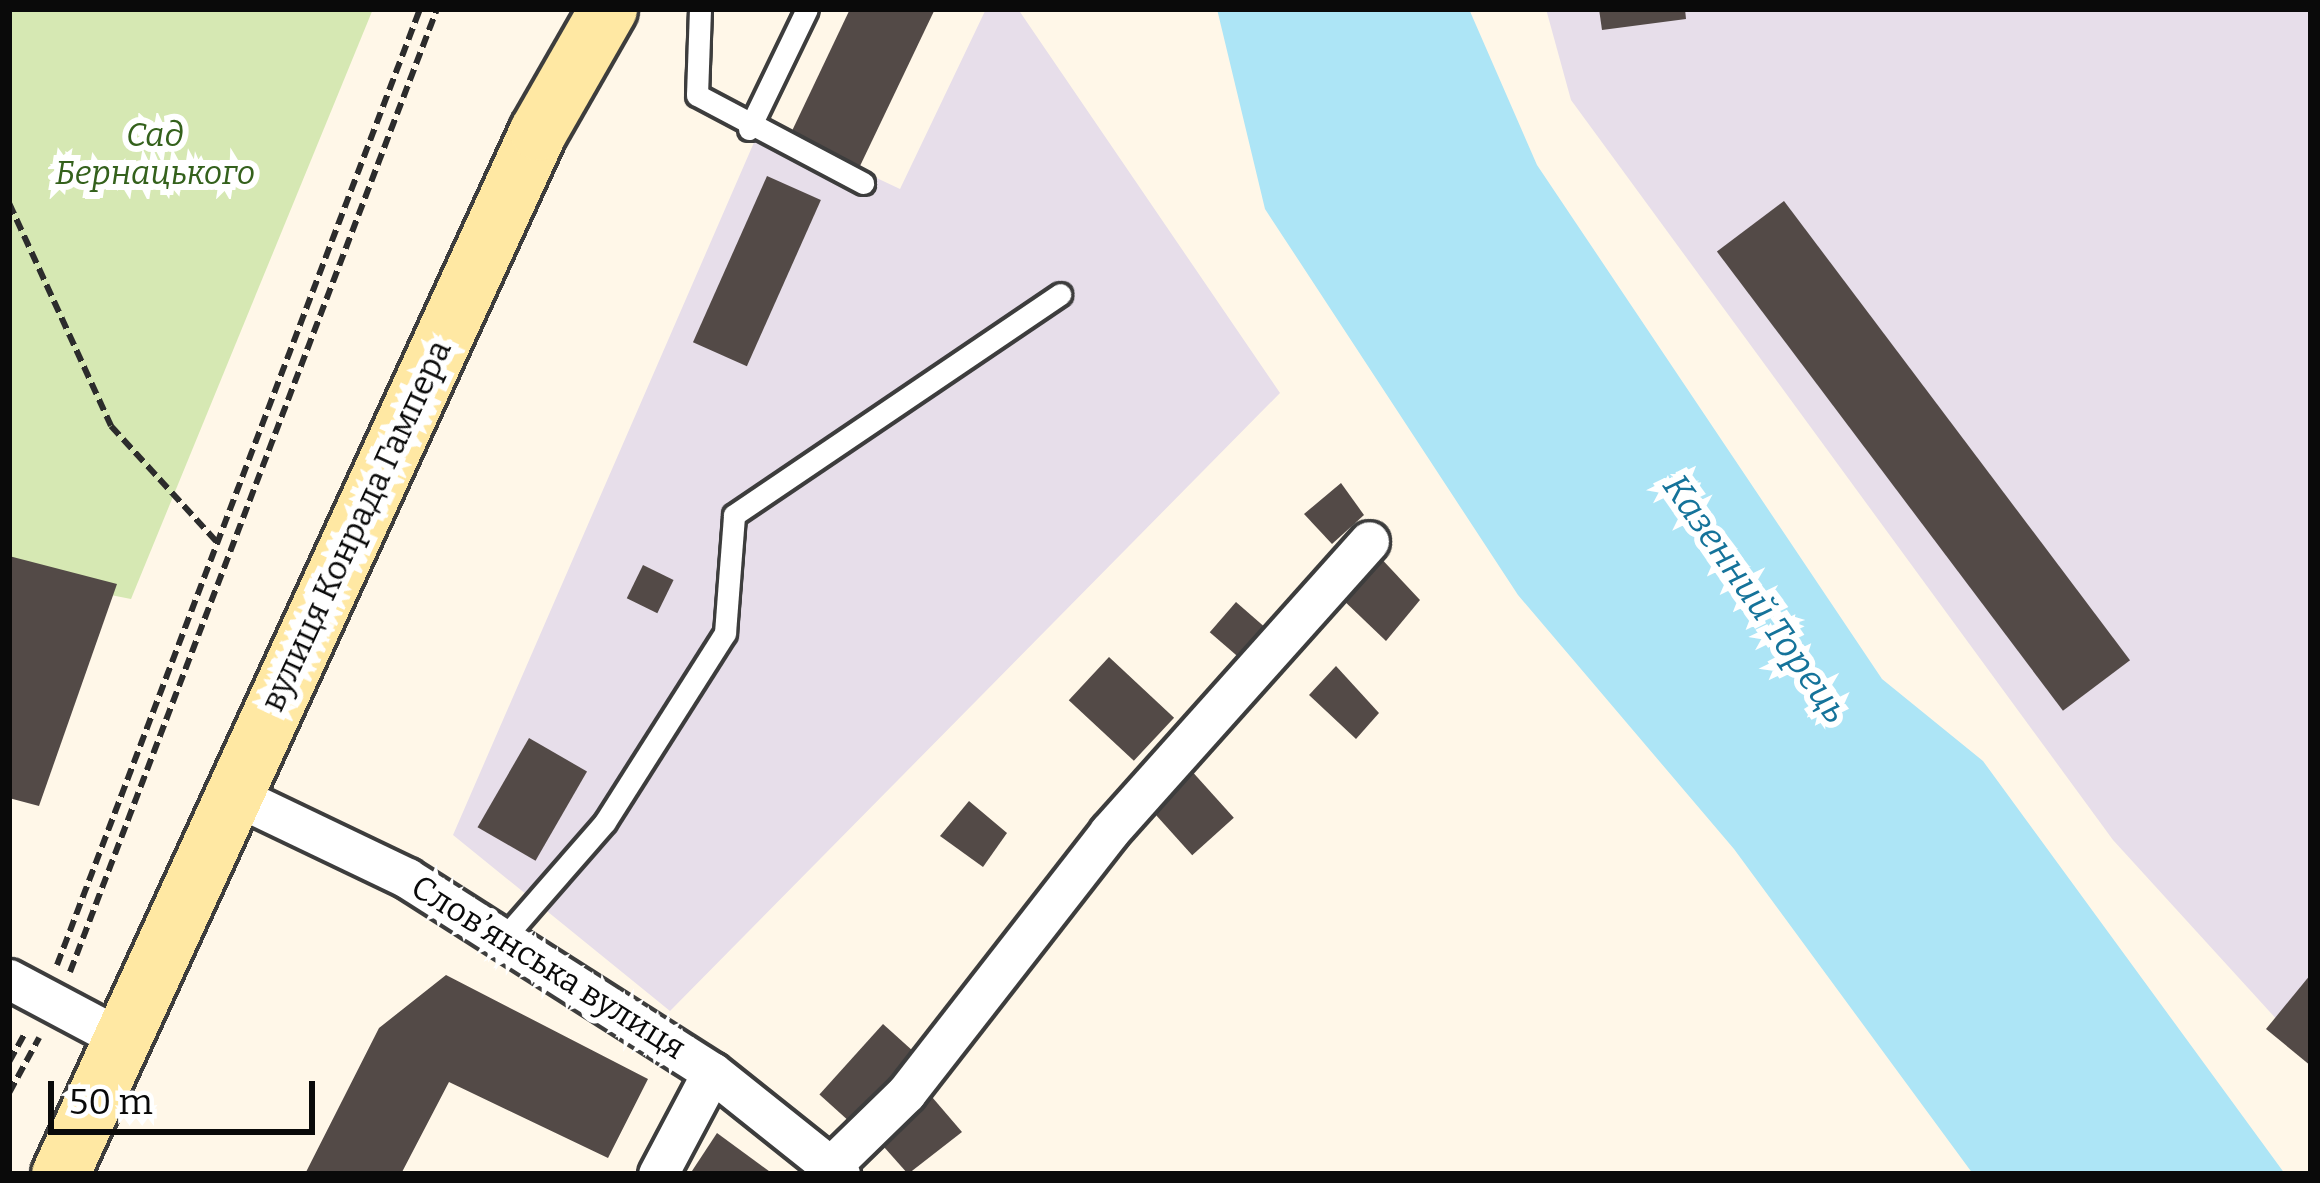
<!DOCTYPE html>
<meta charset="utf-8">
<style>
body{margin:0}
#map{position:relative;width:2320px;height:1183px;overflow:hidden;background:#fff7e8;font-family:Bitter,serif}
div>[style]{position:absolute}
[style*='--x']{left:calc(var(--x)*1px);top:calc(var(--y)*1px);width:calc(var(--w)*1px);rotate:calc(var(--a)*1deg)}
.industrial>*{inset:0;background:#e7deea}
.green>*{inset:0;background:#d6e8b3}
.water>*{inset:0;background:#ade5f6}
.building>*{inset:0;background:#534a47;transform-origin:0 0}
.path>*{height:6px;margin-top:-3px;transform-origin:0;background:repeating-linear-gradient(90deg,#2c2c2c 0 12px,transparent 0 18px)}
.roads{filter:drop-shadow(3px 0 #3d3d3d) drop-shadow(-3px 0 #3d3d3d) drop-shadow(0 3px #3d3d3d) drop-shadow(0 -3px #3d3d3d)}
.lane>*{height:21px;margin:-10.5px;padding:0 10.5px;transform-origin:10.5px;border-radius:10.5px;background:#fff}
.street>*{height:39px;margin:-19.5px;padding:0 19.5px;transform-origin:19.5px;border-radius:19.5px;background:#fff}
.secondary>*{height:57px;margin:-28.5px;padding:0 28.5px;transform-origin:28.5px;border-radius:28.5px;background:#ffe8a3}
span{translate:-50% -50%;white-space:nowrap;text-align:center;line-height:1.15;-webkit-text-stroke:12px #fff;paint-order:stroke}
.park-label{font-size:33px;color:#34611c;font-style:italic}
.street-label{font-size:33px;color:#0a0a0a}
.water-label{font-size:36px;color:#15739a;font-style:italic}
.frame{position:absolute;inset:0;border:12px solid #0a0a0a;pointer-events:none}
.scale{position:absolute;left:48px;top:1081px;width:267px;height:54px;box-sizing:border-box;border:6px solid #0a0a0a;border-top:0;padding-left:15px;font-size:36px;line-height:42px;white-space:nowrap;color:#0a0a0a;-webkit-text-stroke:9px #fff;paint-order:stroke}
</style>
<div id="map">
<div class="industrial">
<div style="clip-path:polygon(986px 9px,1018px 9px,1280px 393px,670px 1011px,453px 835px,762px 124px,900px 189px)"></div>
<div style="clip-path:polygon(1546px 9px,2311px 9px,2311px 1057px,2113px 840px,1571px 100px)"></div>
</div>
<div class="green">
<div style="clip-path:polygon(9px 9px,373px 9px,131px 599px,9px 575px)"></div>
</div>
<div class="water">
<div style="clip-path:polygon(1217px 9px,1469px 9px,1537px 165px,1882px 679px,1983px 761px,2285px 1174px,1973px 1174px,1734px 849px,1518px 595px,1265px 209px)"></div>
</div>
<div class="building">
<div style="clip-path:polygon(850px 9px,935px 9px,860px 166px,791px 133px)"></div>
<div style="clip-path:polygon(1599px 9px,1685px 9px,1686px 19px,1602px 30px)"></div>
<div style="left:767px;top:176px;width:59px;height:182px;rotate:24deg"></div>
<div style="left:1784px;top:201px;width:575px;height:84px;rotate:53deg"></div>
<div style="clip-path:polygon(1341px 483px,1364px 515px,1332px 544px,1304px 514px)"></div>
<div style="clip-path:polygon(1376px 553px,1420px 600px,1386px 641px,1339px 596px)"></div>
<div style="clip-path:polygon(9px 556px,117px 584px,39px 806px,9px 798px)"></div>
<div style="left:643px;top:565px;width:34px;height:37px;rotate:26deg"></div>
<div style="left:1236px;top:602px;width:41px;height:40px;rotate:41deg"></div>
<div style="left:1109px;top:657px;width:89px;height:59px;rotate:43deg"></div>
<div style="clip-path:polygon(1336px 666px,1379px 713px,1356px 739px,1309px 695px)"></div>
<div style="left:529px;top:738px;width:67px;height:103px;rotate:30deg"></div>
<div style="left:1189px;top:768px;width:67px;height:56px;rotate:48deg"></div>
<div style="clip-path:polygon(969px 801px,1007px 833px,983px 867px,940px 836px)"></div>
<div style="clip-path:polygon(2311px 974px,2311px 1066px,2266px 1029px)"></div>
<div style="clip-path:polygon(446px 975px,648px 1079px,608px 1158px,449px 1082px,401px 1174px,305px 1174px,379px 1028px)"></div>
<div style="left:883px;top:1024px;width:47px;height:95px;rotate:42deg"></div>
<div style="clip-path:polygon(926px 1090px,962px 1132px,908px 1174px,876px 1138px)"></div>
<div style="clip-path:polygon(717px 1133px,773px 1174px,690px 1174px)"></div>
</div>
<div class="path">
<div style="--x:9;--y:203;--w:245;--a:65.4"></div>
<div style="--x:111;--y:426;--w:157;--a:47.6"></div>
<div style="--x:57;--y:965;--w:1023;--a:-69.21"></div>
<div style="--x:70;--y:972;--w:1031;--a:-69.14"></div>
<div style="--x:9;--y:1062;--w:35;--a:-61"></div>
<div style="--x:9;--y:1093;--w:63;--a:-61.4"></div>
</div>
<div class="roads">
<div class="lane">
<div style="--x:700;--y:9;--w:86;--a:92"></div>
<div style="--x:697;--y:95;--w:188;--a:27.9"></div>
<div style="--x:749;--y:129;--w:133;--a:-64.2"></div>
<div style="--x:503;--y:939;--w:155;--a:-48.9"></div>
<div style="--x:605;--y:822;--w:224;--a:-57.6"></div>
<div style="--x:725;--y:633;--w:118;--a:-85.6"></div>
<div style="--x:734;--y:515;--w:394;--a:-34.1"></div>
</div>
<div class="street">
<div style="--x:234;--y:795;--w:192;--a:25.6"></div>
<div style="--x:407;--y:878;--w:361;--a:32.5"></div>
<div style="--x:712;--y:1072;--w:164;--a:38.6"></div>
<div style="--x:9;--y:979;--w:128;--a:28"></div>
<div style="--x:831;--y:1166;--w:105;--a:-44.2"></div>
<div style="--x:906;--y:1093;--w:331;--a:-52.1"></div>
<div style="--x:1109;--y:832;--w:390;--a:-48.2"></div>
<div style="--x:658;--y:1174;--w:115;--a:-62.1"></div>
</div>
<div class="secondary">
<div style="--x:60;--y:1174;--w:1147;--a:-65.38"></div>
<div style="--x:538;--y:131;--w:141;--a:-60.2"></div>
</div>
</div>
<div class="park-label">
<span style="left:155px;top:155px">Сад<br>Бернацького</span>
</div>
<div class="street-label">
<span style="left:357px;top:526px;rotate:-65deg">вулиця Конрада Гампера</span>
<span style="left:548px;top:968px;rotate:32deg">Слов’янська вулиця</span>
</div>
<div class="water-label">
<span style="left:1755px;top:599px;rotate:55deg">Казенний Торець</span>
</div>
<div class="frame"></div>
<div class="scale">50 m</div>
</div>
